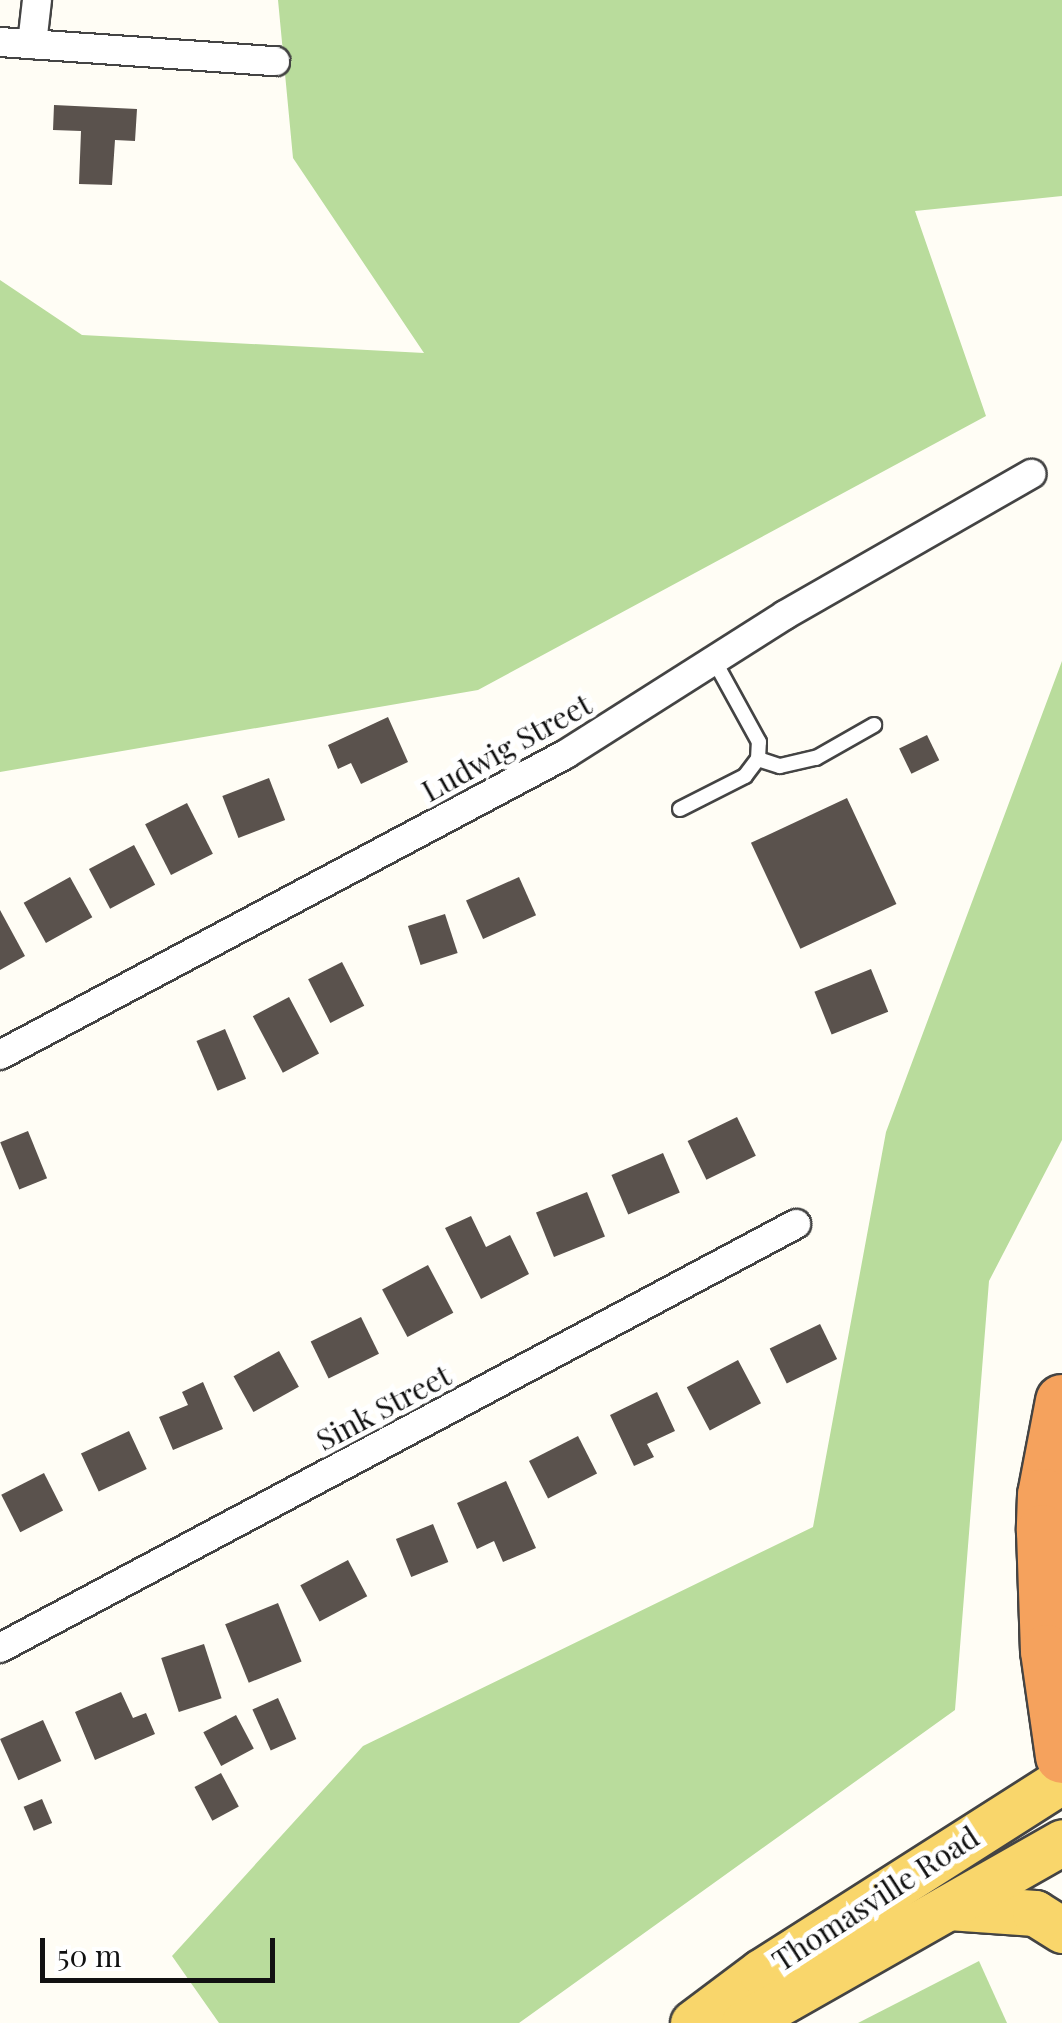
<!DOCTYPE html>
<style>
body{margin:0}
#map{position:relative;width:1062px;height:2023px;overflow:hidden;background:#fffdf5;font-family:"Playfair Display",serif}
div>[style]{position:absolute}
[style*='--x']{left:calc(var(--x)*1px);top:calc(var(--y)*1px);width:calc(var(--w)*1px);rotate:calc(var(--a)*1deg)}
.forest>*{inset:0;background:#b9dc9c}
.building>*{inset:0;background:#5a524d;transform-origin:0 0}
.roads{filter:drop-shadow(2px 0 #444) drop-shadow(-2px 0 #444) drop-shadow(0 2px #444) drop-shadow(0 -2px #444)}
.lane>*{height:14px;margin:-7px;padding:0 7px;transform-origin:7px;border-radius:7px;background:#fff}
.street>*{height:28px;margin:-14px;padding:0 14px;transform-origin:14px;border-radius:14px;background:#fff}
.primary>*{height:45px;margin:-22.5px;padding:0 22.5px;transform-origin:22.5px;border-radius:22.5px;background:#f9d66b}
.highway>*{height:52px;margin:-26px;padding:0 26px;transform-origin:26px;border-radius:26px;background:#f5a25d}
span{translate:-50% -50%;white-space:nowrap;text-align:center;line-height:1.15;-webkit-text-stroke:10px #fff;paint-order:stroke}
.street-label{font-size:30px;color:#111}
.scale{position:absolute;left:40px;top:1938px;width:235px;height:45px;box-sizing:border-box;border:5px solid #111;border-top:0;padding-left:12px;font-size:30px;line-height:35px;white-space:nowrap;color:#111;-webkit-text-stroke:8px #fff;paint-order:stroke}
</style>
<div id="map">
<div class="forest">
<div style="clip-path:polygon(278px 0,1062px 0,1062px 196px,915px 211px,986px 416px,478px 690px,0 772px,0 280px,82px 335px,424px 353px,293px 158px)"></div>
<div style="clip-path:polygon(1062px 661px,1062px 1140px,989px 1281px,955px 1710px,519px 2023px,219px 2023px,172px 1956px,363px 1746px,813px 1527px,886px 1132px)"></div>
<div style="clip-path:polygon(979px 1961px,1007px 2023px,858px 2023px)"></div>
</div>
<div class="building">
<div style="clip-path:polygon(54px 105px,137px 109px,135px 141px,115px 140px,112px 185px,79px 184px,81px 131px,53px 130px)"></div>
<div style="clip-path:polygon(388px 717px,408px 762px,361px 784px,351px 763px,338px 769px,328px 745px)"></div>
<div style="left:927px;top:735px;width:28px;height:31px;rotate:64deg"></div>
<div style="left:269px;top:778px;width:45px;height:50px;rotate:69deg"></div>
<div style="left:847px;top:798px;width:117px;height:106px;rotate:65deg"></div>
<div style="left:187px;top:803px;width:57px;height:47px;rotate:63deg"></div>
<div style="left:134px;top:845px;width:45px;height:51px;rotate:62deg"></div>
<div style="left:70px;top:877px;width:46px;height:53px;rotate:61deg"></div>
<div style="left:519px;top:877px;width:42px;height:58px;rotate:66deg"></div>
<div style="clip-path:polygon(0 910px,25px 956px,0 970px)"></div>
<div style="left:445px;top:914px;width:41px;height:39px;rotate:72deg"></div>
<div style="left:342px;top:962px;width:49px;height:38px;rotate:63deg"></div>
<div style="left:871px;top:969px;width:46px;height:61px;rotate:68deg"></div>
<div style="left:289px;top:997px;width:64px;height:41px;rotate:62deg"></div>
<div style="left:225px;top:1029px;width:54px;height:31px;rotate:67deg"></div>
<div style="left:737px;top:1117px;width:43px;height:55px;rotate:64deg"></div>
<div style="left:28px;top:1131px;width:51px;height:30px;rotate:68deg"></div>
<div style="left:663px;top:1153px;width:43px;height:56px;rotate:67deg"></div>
<div style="left:587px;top:1192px;width:48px;height:55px;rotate:68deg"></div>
<div style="clip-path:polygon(471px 1216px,486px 1247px,510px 1235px,529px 1274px,481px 1299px,445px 1228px)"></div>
<div style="left:428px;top:1265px;width:54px;height:52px;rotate:62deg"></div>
<div style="left:361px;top:1317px;width:41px;height:56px;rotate:64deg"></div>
<div style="left:820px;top:1324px;width:39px;height:56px;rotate:64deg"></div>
<div style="left:279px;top:1351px;width:41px;height:52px;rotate:61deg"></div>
<div style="left:738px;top:1360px;width:49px;height:58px;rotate:62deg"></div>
<div style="clip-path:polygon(203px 1382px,223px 1429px,173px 1450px,159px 1417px,188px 1405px,182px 1392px)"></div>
<div style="clip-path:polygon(657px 1392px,675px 1431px,647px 1444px,654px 1457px,634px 1466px,610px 1415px)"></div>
<div style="left:129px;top:1431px;width:42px;height:53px;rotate:65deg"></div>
<div style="left:578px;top:1436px;width:42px;height:55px;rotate:63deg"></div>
<div style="left:44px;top:1473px;width:42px;height:48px;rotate:63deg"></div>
<div style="clip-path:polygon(506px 1481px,536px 1548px,503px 1562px,494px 1541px,477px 1549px,457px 1503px)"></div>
<div style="left:433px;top:1524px;width:41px;height:40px;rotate:68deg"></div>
<div style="left:348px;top:1560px;width:41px;height:54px;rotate:62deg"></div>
<div style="left:278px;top:1603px;width:63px;height:57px;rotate:68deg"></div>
<div style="left:204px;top:1644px;width:57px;height:45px;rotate:72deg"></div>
<div style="clip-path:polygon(121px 1692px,133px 1718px,146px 1713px,155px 1734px,95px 1760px,75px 1712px)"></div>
<div style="left:278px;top:1698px;width:45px;height:28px;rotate:66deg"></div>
<div style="left:236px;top:1715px;width:38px;height:37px;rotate:62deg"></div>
<div style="left:43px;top:1720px;width:45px;height:47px;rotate:66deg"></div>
<div style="left:221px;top:1773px;width:38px;height:30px;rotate:62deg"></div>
<div style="left:42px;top:1799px;width:26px;height:20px;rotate:67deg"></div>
</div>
<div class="roads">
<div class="lane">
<div style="--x:758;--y:759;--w:23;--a:18"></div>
<div style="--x:780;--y:766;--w:37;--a:-13"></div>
<div style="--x:816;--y:758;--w:67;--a:-29.6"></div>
<div style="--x:680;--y:809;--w:73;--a:-26.9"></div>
<div style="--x:745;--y:776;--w:21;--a:-53"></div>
<div style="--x:758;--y:759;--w:17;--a:-87"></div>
<div style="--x:759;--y:742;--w:94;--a:-118.8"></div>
</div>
<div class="street">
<div style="--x:0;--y:42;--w:276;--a:4"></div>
<div style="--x:32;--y:44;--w:44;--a:-83.5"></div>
<div style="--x:0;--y:1055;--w:641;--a:-28"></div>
<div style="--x:566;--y:754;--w:259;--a:-32.4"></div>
<div style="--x:785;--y:615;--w:284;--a:-29.8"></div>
<div style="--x:0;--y:1648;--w:902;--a:-28.04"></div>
</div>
<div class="primary">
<div style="--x:949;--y:1907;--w:86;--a:4"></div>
<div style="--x:1035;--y:1913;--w:32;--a:32"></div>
<div style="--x:693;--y:2023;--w:85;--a:-36.9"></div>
<div style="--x:761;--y:1972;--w:357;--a:-32.5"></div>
<div style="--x:744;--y:2023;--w:366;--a:-29.6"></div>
</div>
<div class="highway">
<div style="--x:1062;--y:1401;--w:96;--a:100.8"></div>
<div style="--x:1044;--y:1495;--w:36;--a:92"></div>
<div style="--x:1043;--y:1531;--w:120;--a:88.1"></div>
<div style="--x:1047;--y:1651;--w:107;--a:81.9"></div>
</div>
</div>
<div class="street-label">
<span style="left:506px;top:747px;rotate:-29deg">Ludwig Street</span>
<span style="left:383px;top:1407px;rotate:-28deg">Sink Street</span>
<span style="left:875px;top:1898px;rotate:-33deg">Thomasville Road</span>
</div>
<div class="scale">50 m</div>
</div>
